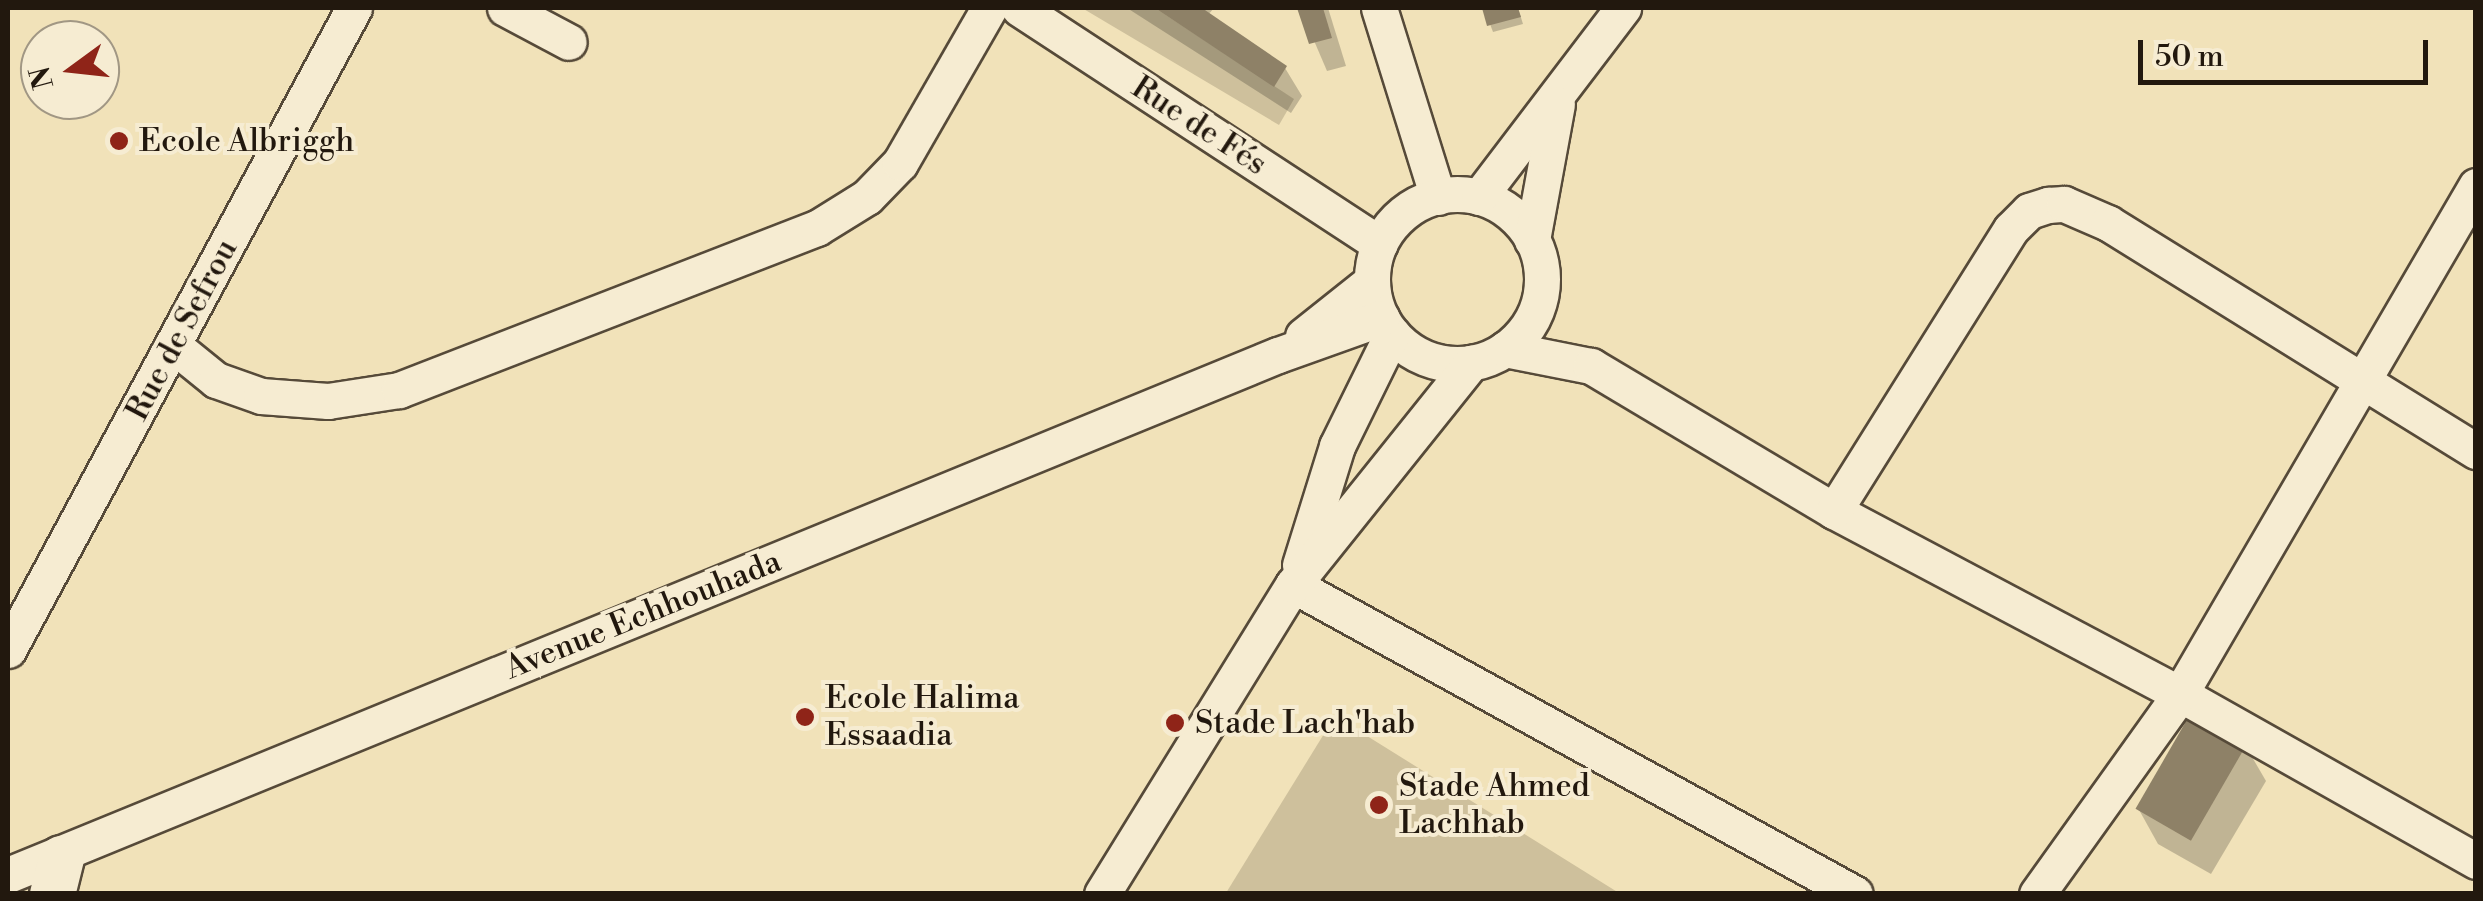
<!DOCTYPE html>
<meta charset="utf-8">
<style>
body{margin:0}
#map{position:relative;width:2483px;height:901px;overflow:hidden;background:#f1e2b9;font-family:"Libre Bodoni",serif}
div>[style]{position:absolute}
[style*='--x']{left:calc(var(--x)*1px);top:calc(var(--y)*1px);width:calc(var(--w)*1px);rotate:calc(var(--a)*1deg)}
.green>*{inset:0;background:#cec09c}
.shadow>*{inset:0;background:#0003}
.building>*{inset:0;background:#8e8167;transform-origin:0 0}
.roads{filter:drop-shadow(2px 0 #564a39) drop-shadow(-2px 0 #564a39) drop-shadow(0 2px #564a39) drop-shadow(0 -2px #564a39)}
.minor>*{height:35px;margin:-17.5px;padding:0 17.5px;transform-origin:17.5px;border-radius:17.5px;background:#f6ecd2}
.minor>.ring{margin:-17.5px;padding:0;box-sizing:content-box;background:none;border:35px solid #f6ecd2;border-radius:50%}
.tertiary>*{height:45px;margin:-22.5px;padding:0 22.5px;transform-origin:22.5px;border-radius:22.5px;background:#f6ecd2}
.dots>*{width:28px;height:28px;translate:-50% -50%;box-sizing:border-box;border:5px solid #f6ecd2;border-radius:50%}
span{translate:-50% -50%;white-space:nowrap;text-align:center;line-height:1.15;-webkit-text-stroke:8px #f6ecd2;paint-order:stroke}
.street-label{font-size:32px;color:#22180e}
.poi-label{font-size:32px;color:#22180e}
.left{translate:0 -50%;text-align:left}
.frame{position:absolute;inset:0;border:10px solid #22180e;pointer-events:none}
.north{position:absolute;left:20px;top:20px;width:100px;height:100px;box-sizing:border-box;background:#f6ecd2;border:2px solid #a19784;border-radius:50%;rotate:255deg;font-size:28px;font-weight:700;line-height:40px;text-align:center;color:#22180e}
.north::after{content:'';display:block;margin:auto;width:35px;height:45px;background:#8f2418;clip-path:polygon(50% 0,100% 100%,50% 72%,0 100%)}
.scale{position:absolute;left:2138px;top:40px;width:290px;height:45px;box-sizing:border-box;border:5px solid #22180e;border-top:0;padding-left:12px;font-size:30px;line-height:35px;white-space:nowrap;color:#22180e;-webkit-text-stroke:8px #f6ecd2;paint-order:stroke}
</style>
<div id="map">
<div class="green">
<div style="clip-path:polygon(1082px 8px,1155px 8px,1294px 99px,1279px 125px)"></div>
<div style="clip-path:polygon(1335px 716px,1619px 893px,1226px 893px)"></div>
</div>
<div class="shadow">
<div style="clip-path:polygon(1127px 8px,1214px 8px,1208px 15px,1285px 68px,1302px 96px,1291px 113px)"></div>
<div style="clip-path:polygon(1300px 8px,1328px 8px,1346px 66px,1327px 71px)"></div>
<div style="clip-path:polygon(1484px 8px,1518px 8px,1523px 24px,1493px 32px)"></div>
<div style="clip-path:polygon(2245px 745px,2266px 781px,2211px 874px,2158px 844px,2138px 808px)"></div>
</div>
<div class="building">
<div style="clip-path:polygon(1155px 8px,1202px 8px,1287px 66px,1274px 87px)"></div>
<div style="clip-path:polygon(1297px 8px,1323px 8px,1332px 38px,1309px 44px)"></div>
<div style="clip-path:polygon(1482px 8px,1518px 8px,1521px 17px,1487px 26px)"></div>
<div style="left:2192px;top:711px;width:64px;height:113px;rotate:30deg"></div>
</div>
<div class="roads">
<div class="minor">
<div style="--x:505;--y:8;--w:72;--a:28"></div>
<div style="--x:1019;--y:8;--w:431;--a:33.2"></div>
<div style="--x:1379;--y:8;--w:198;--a:72.7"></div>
<div class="ring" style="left:1372px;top:194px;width:135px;height:135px"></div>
<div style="--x:1479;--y:197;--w:238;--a:-52.7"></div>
<div style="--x:1532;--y:240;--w:138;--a:-79.6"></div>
<div style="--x:1303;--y:336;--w:88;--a:-38.6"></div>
<div style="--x:174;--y:346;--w:54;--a:39"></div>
<div style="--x:216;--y:380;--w:48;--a:19.6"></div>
<div style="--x:261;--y:396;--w:67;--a:4.3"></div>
<div style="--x:328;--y:401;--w:72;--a:-8.8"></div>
<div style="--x:399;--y:390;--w:448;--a:-21.2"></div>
<div style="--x:817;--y:228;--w:59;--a:-31.8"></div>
<div style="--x:867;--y:197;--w:47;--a:-45.9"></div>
<div style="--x:900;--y:163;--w:179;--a:-60.1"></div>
<div style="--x:1505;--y:349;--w:88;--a:11.2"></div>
<div style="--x:1591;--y:366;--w:283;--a:30.8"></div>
<div style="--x:1834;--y:511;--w:391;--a:27.9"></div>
<div style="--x:2180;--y:694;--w:340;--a:29.4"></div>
<div style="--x:1834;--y:511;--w:333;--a:-57.9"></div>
<div style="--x:2011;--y:229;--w:25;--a:-45"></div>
<div style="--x:2029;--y:211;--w:20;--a:-18"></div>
<div style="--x:2048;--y:205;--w:16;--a:-4"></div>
<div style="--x:2064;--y:204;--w:48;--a:23.4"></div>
<div style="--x:2108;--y:223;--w:433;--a:31.8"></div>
<div style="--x:1300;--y:565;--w:125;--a:-72.7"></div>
<div style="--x:1337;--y:446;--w:125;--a:-63.8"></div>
<div style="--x:1293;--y:585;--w:641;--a:28.8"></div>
<div style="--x:8;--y:650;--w:729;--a:-61.68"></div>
<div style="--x:8;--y:875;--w:1372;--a:-22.27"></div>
<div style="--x:1278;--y:355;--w:110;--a:-19.6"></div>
<div style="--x:1102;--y:894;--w:363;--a:-58.3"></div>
<div style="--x:1293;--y:585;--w:285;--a:-51.3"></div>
<div style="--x:2037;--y:894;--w:246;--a:-54.4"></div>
<div style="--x:2180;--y:694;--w:588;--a:-59.77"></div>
</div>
<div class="tertiary">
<div style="--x:52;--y:894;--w:37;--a:-76"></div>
</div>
</div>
<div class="dots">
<div style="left:119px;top:141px;background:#8f2418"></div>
<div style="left:805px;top:717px;background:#8f2418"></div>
<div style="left:1175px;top:723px;background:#8f2418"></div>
<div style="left:1379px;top:805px;background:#8f2418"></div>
</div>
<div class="street-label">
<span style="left:1199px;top:126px;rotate:33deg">Rue de Fés</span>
<span style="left:182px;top:330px;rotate:-62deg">Rue de Sefrou</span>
<span style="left:643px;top:615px;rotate:-22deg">Avenue Echhouhada</span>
</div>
<div class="poi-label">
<span class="left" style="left:139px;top:141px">Ecole Albriggh</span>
<span class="left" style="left:825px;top:717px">Ecole Halima<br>Essaadia</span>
<span class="left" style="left:1195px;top:723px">Stade Lach'hab</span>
<span class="left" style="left:1399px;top:805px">Stade Ahmed<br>Lachhab</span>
</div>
<div class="frame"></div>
<div class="north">N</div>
<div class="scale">50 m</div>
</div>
